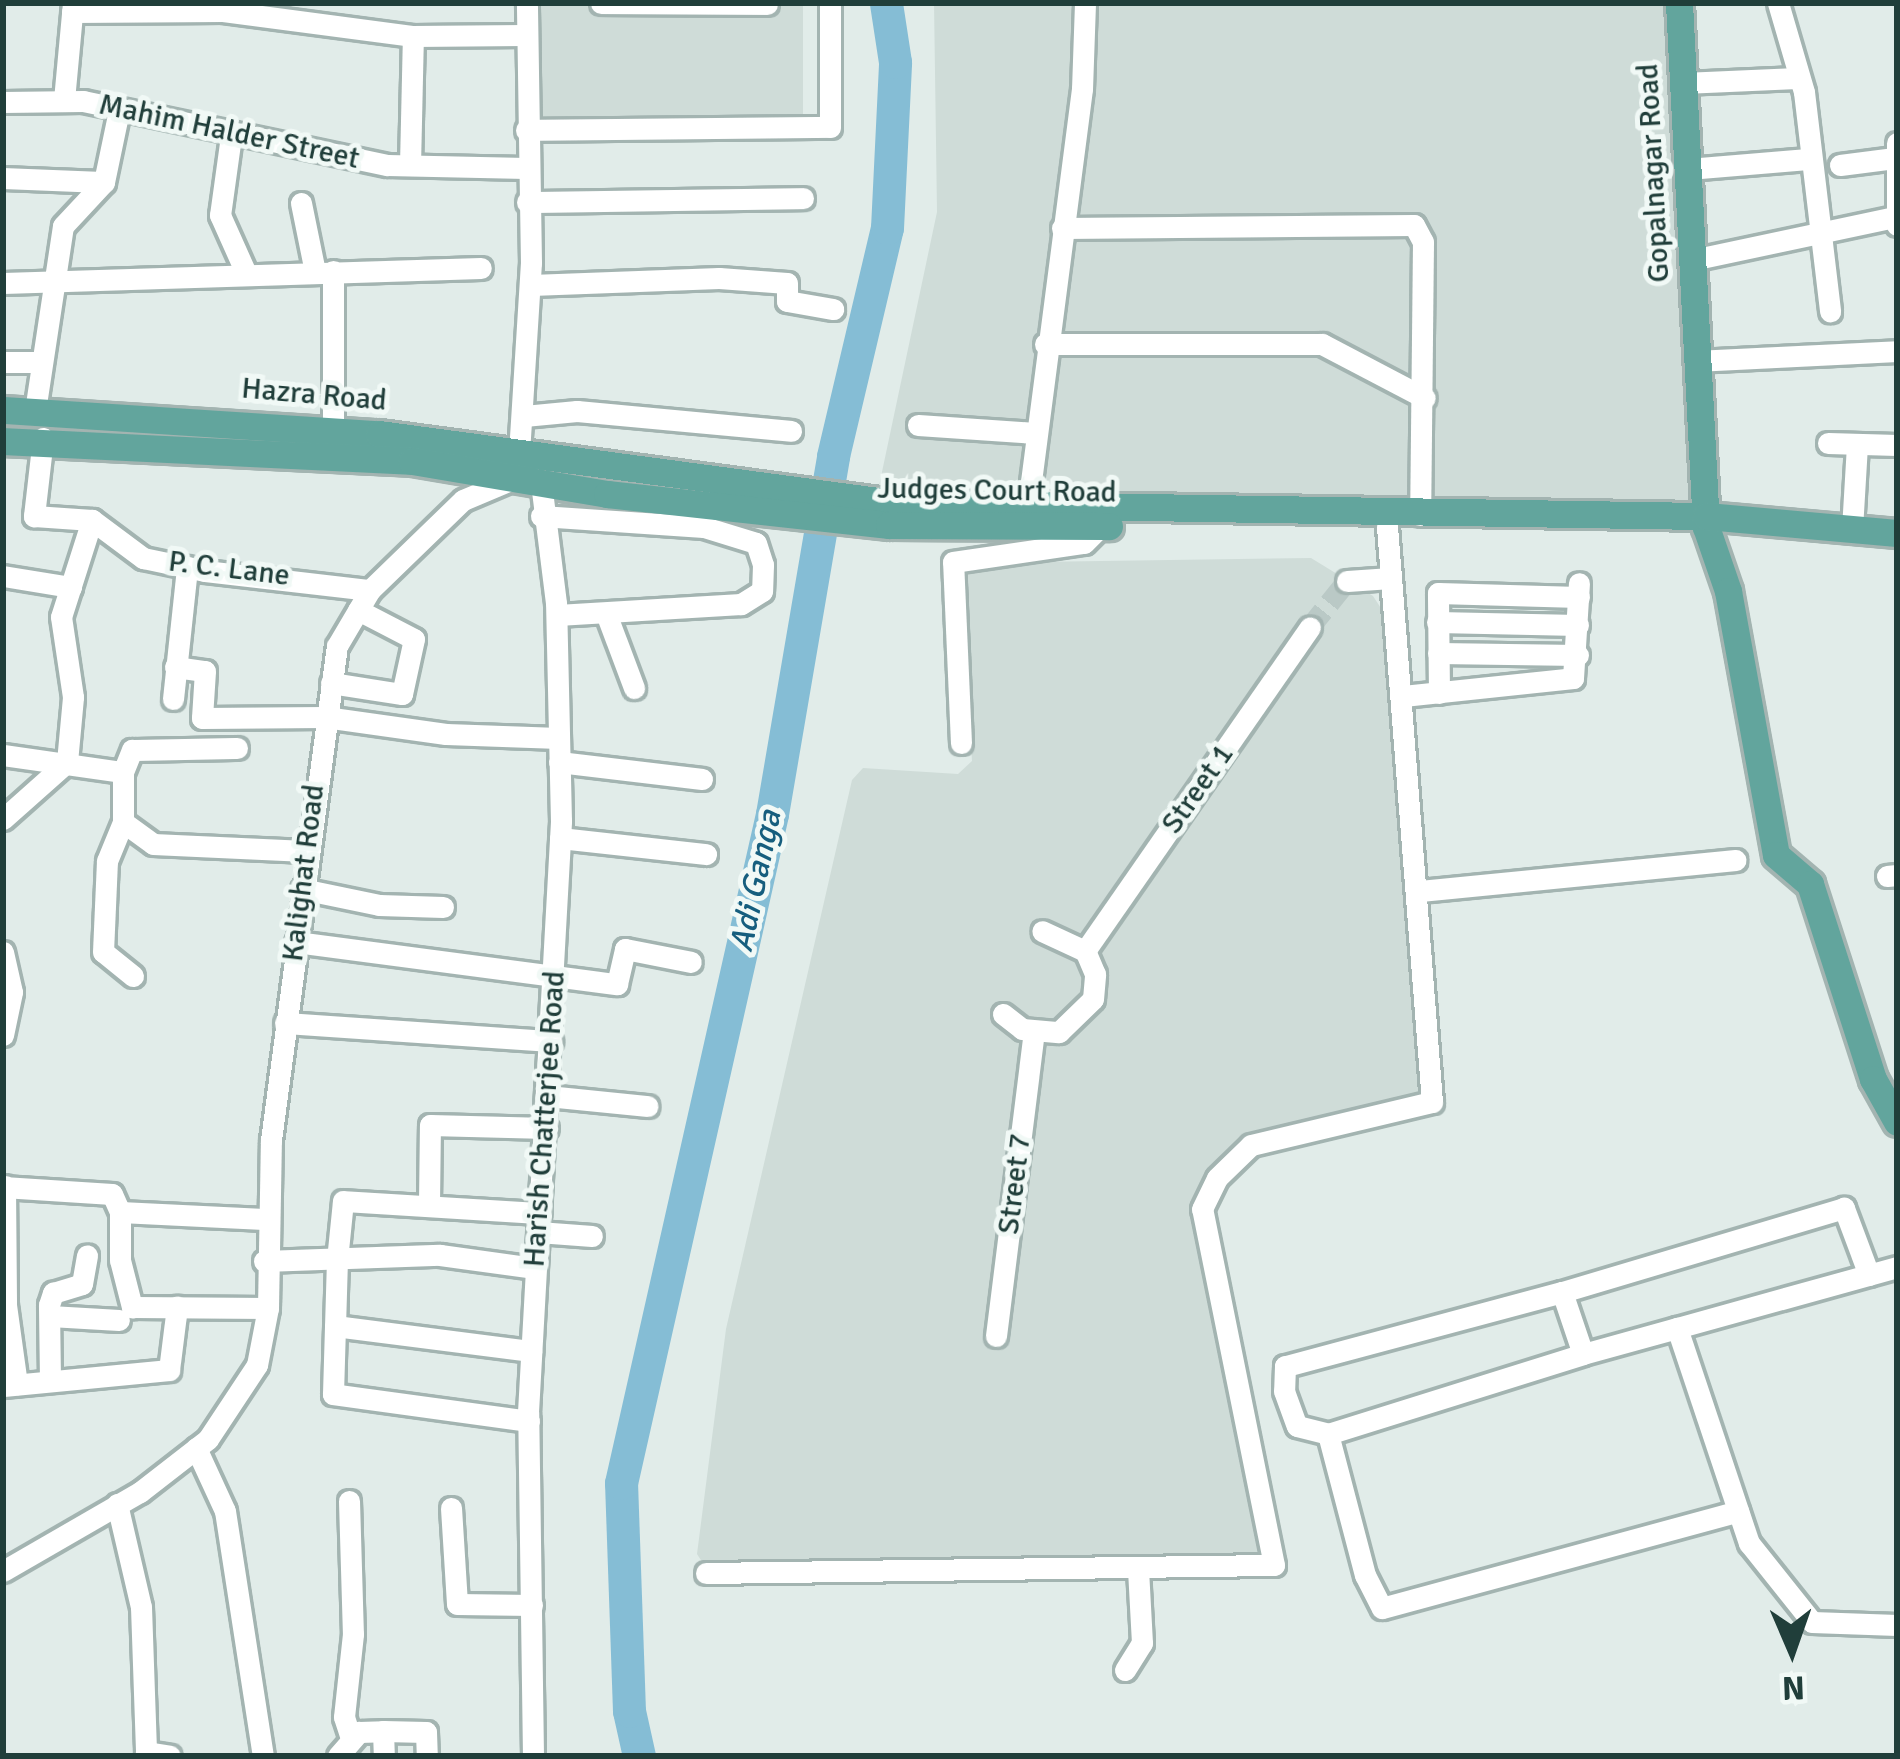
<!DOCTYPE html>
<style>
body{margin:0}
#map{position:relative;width:1900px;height:1759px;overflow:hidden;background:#e1ece9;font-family:Signika,sans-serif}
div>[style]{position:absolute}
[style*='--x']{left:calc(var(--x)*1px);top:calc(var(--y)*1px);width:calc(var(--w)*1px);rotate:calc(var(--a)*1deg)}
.built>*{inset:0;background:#cfdcd8;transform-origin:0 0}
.river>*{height:33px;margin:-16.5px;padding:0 16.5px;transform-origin:16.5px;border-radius:16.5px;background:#85bdd5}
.minor-tunnel>*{height:21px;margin-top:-10.5px;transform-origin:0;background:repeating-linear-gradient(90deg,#bac9c6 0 21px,transparent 0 31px)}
.roads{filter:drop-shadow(3px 0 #a3b4b1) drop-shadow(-3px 0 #a3b4b1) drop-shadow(0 3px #a3b4b1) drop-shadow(0 -3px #a3b4b1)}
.minor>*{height:21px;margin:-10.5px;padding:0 10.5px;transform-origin:10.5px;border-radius:10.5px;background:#fff}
.major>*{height:27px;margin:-13.5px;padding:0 13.5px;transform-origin:13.5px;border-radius:13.5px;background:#62a59d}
span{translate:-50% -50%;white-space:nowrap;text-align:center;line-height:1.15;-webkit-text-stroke:10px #f1f9f6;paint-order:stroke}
.street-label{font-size:30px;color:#203e3a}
.water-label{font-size:33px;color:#165e7e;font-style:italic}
.frame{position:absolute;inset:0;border:6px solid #203e3a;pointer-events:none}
.north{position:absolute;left:1732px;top:1591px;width:120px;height:120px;-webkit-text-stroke:9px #f1f9f6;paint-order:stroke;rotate:178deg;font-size:33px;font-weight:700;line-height:48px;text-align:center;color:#203e3a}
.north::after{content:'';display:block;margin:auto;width:42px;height:54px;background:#203e3a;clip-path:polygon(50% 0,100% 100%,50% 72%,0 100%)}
</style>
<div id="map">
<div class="built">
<div style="left:534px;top:3px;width:269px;height:118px"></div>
<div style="clip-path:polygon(934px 3px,1077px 3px,1079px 65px,1018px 479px,995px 493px,879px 486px,937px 212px)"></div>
<div style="clip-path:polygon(1097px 3px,1666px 3px,1697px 508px,1038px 499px,1073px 260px)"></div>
<div style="clip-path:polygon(1311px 558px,1373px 596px,1388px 619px,1424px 1098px,1264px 1133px,1228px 1148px,1205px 1172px,1193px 1220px,1264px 1545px,1256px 1560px,706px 1568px,697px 1554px,726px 1329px,852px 780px,863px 768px,958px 774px,972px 761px,961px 576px,971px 563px)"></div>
</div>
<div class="river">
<div style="--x:639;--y:1756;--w:46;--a:-102.5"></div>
<div style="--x:629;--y:1711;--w:228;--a:-92"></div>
<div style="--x:621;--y:1483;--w:686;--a:-77.28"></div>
<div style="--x:772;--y:814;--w:363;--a:-80.3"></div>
<div style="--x:833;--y:456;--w:234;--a:-76.7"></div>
<div style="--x:887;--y:228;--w:166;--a:-87.2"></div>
<div style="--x:895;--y:62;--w:60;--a:-98.7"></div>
</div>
<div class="minor-tunnel">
<div style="--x:1310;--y:627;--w:59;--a:-51.2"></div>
</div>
<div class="roads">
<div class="minor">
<div style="--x:601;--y:3;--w:166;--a:0.3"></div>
<div style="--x:1778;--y:3;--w:93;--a:73.7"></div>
<div style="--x:1804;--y:92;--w:221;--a:83.2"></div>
<div style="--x:72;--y:12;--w:151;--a:-0.4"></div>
<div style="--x:223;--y:11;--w:192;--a:7.5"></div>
<div style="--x:413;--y:36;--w:112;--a:-0.5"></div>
<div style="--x:1683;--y:83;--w:114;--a:-2.5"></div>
<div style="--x:64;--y:100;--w:97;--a:-84.7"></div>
<div style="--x:3;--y:102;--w:80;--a:-0.7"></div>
<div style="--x:83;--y:101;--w:311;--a:11.9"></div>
<div style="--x:387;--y:165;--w:139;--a:1.2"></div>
<div style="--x:526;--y:130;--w:304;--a:-0.6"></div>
<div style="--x:830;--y:127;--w:124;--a:-90"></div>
<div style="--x:231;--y:136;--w:80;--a:97.9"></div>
<div style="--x:220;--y:215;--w:64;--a:65.9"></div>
<div style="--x:1897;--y:143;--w:82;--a:90"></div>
<div style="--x:410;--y:165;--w:129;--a:-88.7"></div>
<div style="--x:1840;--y:165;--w:55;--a:-7.3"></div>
<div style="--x:1688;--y:169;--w:120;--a:-4.8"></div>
<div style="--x:3;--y:178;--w:101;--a:2.3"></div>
<div style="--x:527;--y:202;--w:276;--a:-0.8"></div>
<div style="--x:301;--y:203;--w:70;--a:78.5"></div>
<div style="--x:1062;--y:228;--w:352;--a:-0.5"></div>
<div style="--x:1414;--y:225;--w:19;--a:62"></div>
<div style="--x:1423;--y:242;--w:273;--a:90.6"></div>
<div style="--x:1692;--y:260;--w:207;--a:-12"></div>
<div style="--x:3;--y:283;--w:478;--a:-1.8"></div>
<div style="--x:531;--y:285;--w:188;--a:-2.1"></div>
<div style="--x:719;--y:278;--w:68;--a:4.2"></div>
<div style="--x:787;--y:283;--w:18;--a:90"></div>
<div style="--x:787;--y:301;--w:47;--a:9.9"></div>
<div style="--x:1045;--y:344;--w:277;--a:0"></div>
<div style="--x:1322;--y:344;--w:116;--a:27.7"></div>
<div style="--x:1695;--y:361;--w:202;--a:-2.8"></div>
<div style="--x:3;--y:362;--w:37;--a:0"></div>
<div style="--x:35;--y:411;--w:187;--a:-81.4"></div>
<div style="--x:63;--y:226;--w:60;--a:-47"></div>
<div style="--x:104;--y:182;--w:74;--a:-78.2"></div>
<div style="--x:524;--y:416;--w:53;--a:-5.4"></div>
<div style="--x:577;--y:411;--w:215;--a:5.3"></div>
<div style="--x:918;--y:425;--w:116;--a:3.9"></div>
<div style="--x:333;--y:429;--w:158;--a:-90"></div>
<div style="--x:43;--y:438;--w:79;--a:96.6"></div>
<div style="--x:34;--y:516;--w:58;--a:3.9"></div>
<div style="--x:92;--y:520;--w:64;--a:36.7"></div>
<div style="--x:143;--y:558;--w:63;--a:11.8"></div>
<div style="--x:205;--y:571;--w:166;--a:6.6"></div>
<div style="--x:1828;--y:443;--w:69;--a:1.7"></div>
<div style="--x:541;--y:516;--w:163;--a:3.9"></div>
<div style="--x:704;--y:527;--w:54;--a:17.1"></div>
<div style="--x:756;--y:543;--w:23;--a:72"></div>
<div style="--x:763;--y:565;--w:26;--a:92"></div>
<div style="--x:762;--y:591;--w:25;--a:148"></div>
<div style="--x:741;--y:604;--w:184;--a:176.6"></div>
<div style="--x:1026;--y:520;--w:435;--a:-82.6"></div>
<div style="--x:1082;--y:89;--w:86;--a:-88"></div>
<div style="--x:1852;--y:529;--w:84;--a:-86.6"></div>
<div style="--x:3;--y:576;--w:69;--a:9.2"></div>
<div style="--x:1347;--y:581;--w:44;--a:-3.9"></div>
<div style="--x:607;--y:616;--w:77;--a:69.4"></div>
<div style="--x:1437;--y:622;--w:141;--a:1.2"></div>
<div style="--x:1438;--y:653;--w:140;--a:0.8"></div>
<div style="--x:175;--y:667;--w:30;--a:8"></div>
<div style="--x:205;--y:671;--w:47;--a:93.7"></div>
<div style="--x:202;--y:718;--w:123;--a:-0.5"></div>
<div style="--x:325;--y:717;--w:122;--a:8"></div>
<div style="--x:446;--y:734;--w:113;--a:2"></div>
<div style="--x:331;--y:683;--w:72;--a:8.8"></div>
<div style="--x:402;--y:694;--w:56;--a:-77.7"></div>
<div style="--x:414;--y:639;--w:63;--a:-152.6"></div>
<div style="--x:1439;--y:693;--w:100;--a:-90.6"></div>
<div style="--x:1438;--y:593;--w:141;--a:1.6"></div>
<div style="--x:1403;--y:696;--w:171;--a:-6"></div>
<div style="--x:1573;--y:678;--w:95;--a:-86.4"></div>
<div style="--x:173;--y:699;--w:133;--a:-83.9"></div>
<div style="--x:961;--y:743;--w:181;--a:-92.5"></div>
<div style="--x:953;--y:562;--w:132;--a:-8.3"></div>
<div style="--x:1084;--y:543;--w:25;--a:-45"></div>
<div style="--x:3;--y:755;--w:121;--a:8.1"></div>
<div style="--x:559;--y:762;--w:144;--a:6.8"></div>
<div style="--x:3;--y:819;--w:86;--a:-41.7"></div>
<div style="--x:67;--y:762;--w:65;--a:-84.7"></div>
<div style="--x:73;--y:697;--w:81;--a:-98.5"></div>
<div style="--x:61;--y:617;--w:102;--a:-72.3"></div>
<div style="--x:123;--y:822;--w:37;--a:36"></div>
<div style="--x:153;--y:844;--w:153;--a:2.6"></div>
<div style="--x:560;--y:838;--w:147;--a:6.3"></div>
<div style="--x:1887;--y:876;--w:10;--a:-6"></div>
<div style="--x:302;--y:889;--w:79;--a:11.7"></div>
<div style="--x:379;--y:905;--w:64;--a:1.8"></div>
<div style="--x:1420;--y:891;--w:317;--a:-5.6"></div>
<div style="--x:296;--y:942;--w:324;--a:7.5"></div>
<div style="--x:617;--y:984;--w:36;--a:-77"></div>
<div style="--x:625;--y:949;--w:67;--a:11.1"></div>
<div style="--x:1085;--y:951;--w:394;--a:-55.2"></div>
<div style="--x:3;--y:952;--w:41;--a:77.3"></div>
<div style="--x:12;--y:992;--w:44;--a:101.8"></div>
<div style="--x:133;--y:976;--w:38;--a:-141"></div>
<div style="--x:103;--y:952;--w:91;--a:-87.5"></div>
<div style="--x:107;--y:861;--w:42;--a:-67.7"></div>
<div style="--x:123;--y:822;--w:50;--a:-90"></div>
<div style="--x:123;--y:772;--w:24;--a:-68"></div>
<div style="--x:132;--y:750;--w:105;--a:-1.1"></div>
<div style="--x:1003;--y:1014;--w:24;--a:38"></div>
<div style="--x:1022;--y:1029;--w:37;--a:5"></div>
<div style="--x:1059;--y:1032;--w:47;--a:-44.1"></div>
<div style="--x:1093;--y:999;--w:25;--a:-85"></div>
<div style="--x:1095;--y:974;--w:25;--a:-113"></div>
<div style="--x:1085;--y:951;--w:47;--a:-155.1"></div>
<div style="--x:285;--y:1023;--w:267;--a:3.9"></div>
<div style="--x:548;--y:1096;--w:100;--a:5.8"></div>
<div style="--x:5;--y:1186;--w:119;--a:89.5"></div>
<div style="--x:6;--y:1305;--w:80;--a:82.1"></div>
<div style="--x:3;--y:1187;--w:109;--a:3.7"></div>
<div style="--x:112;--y:1194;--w:20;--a:66"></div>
<div style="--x:120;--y:1212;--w:144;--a:2.8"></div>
<div style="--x:429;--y:1203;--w:78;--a:-89.3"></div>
<div style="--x:430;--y:1125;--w:117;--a:1.5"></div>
<div style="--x:120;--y:1212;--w:48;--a:90"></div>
<div style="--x:120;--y:1260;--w:49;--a:75.7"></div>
<div style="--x:132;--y:1307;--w:136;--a:0.4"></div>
<div style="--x:538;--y:1232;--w:54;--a:4.2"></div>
<div style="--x:264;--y:1261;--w:176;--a:-2"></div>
<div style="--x:440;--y:1255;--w:96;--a:7.8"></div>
<div style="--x:1869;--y:1275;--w:72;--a:-110.5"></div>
<div style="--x:1844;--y:1208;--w:294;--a:163.4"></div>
<div style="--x:1562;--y:1292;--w:65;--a:71.3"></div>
<div style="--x:1583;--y:1354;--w:98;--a:-15.5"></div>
<div style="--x:1677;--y:1328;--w:228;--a:-15.5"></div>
<div style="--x:1562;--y:1292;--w:287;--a:165"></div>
<div style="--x:1285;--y:1366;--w:25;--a:92"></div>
<div style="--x:1284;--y:1391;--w:37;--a:70"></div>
<div style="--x:1297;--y:1426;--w:32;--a:14"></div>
<div style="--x:1328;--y:1434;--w:267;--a:-17.4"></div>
<div style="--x:50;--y:1316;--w:69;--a:3.3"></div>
<div style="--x:335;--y:1326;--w:198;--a:7.3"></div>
<div style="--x:1677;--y:1328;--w:227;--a:71.5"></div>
<div style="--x:1749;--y:1543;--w:101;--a:51.4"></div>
<div style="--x:1812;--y:1622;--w:85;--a:2"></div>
<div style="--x:996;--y:1336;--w:305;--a:-82.9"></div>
<div style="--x:50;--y:1380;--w:75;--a:-90.8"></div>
<div style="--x:49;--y:1305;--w:13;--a:-72"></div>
<div style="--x:53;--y:1293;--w:30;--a:-17"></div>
<div style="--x:82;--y:1284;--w:29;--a:-80"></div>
<div style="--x:3;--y:1386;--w:167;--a:-5.5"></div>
<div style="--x:169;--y:1370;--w:64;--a:-82.8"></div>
<div style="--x:529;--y:1421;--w:198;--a:-172.2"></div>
<div style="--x:333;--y:1394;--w:134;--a:-88.3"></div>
<div style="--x:337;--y:1260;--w:59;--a:-84.2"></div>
<div style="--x:343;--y:1201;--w:197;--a:3.5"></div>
<div style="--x:1328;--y:1434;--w:146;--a:75.3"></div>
<div style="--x:1365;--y:1575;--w:37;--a:63"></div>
<div style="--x:1382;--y:1608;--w:369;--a:-15.2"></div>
<div style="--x:196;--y:1448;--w:69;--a:65.3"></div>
<div style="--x:225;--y:1511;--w:248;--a:81.2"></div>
<div style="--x:349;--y:1501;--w:133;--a:88.3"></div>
<div style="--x:353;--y:1634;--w:83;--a:96.2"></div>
<div style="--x:344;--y:1717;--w:23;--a:72"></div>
<div style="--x:117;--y:1504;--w:106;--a:76.9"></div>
<div style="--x:141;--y:1607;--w:145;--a:88"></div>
<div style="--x:146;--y:1752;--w:24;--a:9"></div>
<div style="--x:451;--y:1508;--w:96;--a:86.4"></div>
<div style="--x:457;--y:1604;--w:75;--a:0.8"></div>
<div style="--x:3;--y:1571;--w:158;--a:-30"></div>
<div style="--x:140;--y:1492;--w:86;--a:-37.9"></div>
<div style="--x:208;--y:1439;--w:89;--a:-56.5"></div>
<div style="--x:257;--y:1365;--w:58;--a:-79.1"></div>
<div style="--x:268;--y:1308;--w:168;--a:-89"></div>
<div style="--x:271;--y:1140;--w:498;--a:-82.4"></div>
<div style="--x:337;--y:646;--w:65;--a:-59.5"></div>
<div style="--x:370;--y:590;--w:129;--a:-44.1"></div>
<div style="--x:463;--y:500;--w:54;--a:-22.8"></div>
<div style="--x:513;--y:479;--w:27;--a:-77"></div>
<div style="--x:519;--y:453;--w:190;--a:-86.4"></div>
<div style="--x:531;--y:263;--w:260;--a:-90.9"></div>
<div style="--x:706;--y:1573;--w:568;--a:-0.81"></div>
<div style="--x:1274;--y:1565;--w:363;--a:-101.4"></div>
<div style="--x:1202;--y:1209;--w:34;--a:-64"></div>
<div style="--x:1217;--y:1178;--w:47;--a:-44.1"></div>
<div style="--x:1251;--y:1145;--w:186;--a:-13.4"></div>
<div style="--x:1432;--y:1102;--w:578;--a:-94.47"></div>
<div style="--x:1125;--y:1670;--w:32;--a:-58"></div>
<div style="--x:1142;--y:1643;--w:75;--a:-93.1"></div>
<div style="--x:383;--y:1731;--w:43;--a:1.3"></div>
<div style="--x:426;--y:1732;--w:24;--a:88"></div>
<div style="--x:338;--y:1756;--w:32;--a:-49"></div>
<div style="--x:359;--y:1732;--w:24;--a:-2"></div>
<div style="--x:383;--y:1731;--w:25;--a:88"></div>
<div style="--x:533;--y:1756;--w:344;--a:-90.8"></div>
<div style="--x:528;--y:1412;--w:592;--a:-86.8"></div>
<div style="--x:561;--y:821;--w:218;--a:-91.3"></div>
<div style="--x:556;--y:603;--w:121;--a:-97.1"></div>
</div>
<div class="major">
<div style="--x:1679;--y:3;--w:525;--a:87.05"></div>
<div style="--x:1706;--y:527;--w:68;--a:71"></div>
<div style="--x:1728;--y:591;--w:268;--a:79.7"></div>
<div style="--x:1776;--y:855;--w:45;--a:40.5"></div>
<div style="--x:1810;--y:884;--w:205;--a:72.1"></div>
<div style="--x:1873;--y:1079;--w:49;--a:60.8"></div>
<div style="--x:3;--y:410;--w:377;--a:3.7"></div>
<div style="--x:379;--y:434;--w:519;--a:7.65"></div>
<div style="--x:893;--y:503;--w:813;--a:0.92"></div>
<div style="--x:1706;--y:516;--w:192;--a:5.1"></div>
<div style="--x:3;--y:441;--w:409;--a:2.8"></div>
<div style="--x:412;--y:461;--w:198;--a:9.6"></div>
<div style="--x:607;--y:494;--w:284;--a:6.3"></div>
<div style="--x:889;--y:525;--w:220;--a:0.3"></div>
</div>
</div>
<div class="street-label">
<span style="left:229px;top:132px;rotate:12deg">Mahim Halder Street</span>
<span style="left:1654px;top:173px;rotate:-93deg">Gopalnagar Road</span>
<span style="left:314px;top:395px;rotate:5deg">Hazra Road</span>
<span style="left:997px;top:491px;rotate:1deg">Judges Court Road</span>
<span style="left:229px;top:569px;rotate:7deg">P. C. Lane</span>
<span style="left:1198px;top:789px;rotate:-55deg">Street 1</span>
<span style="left:304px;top:873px;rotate:-83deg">Kalighat Road</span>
<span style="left:545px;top:1119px;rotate:-86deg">Harish Chatterjee Road</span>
<span style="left:1015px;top:1184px;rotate:-83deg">Street 7</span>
</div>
<div class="water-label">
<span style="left:756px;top:881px;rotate:-78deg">Adi Ganga</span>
</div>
<div class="frame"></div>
<div class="north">N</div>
</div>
